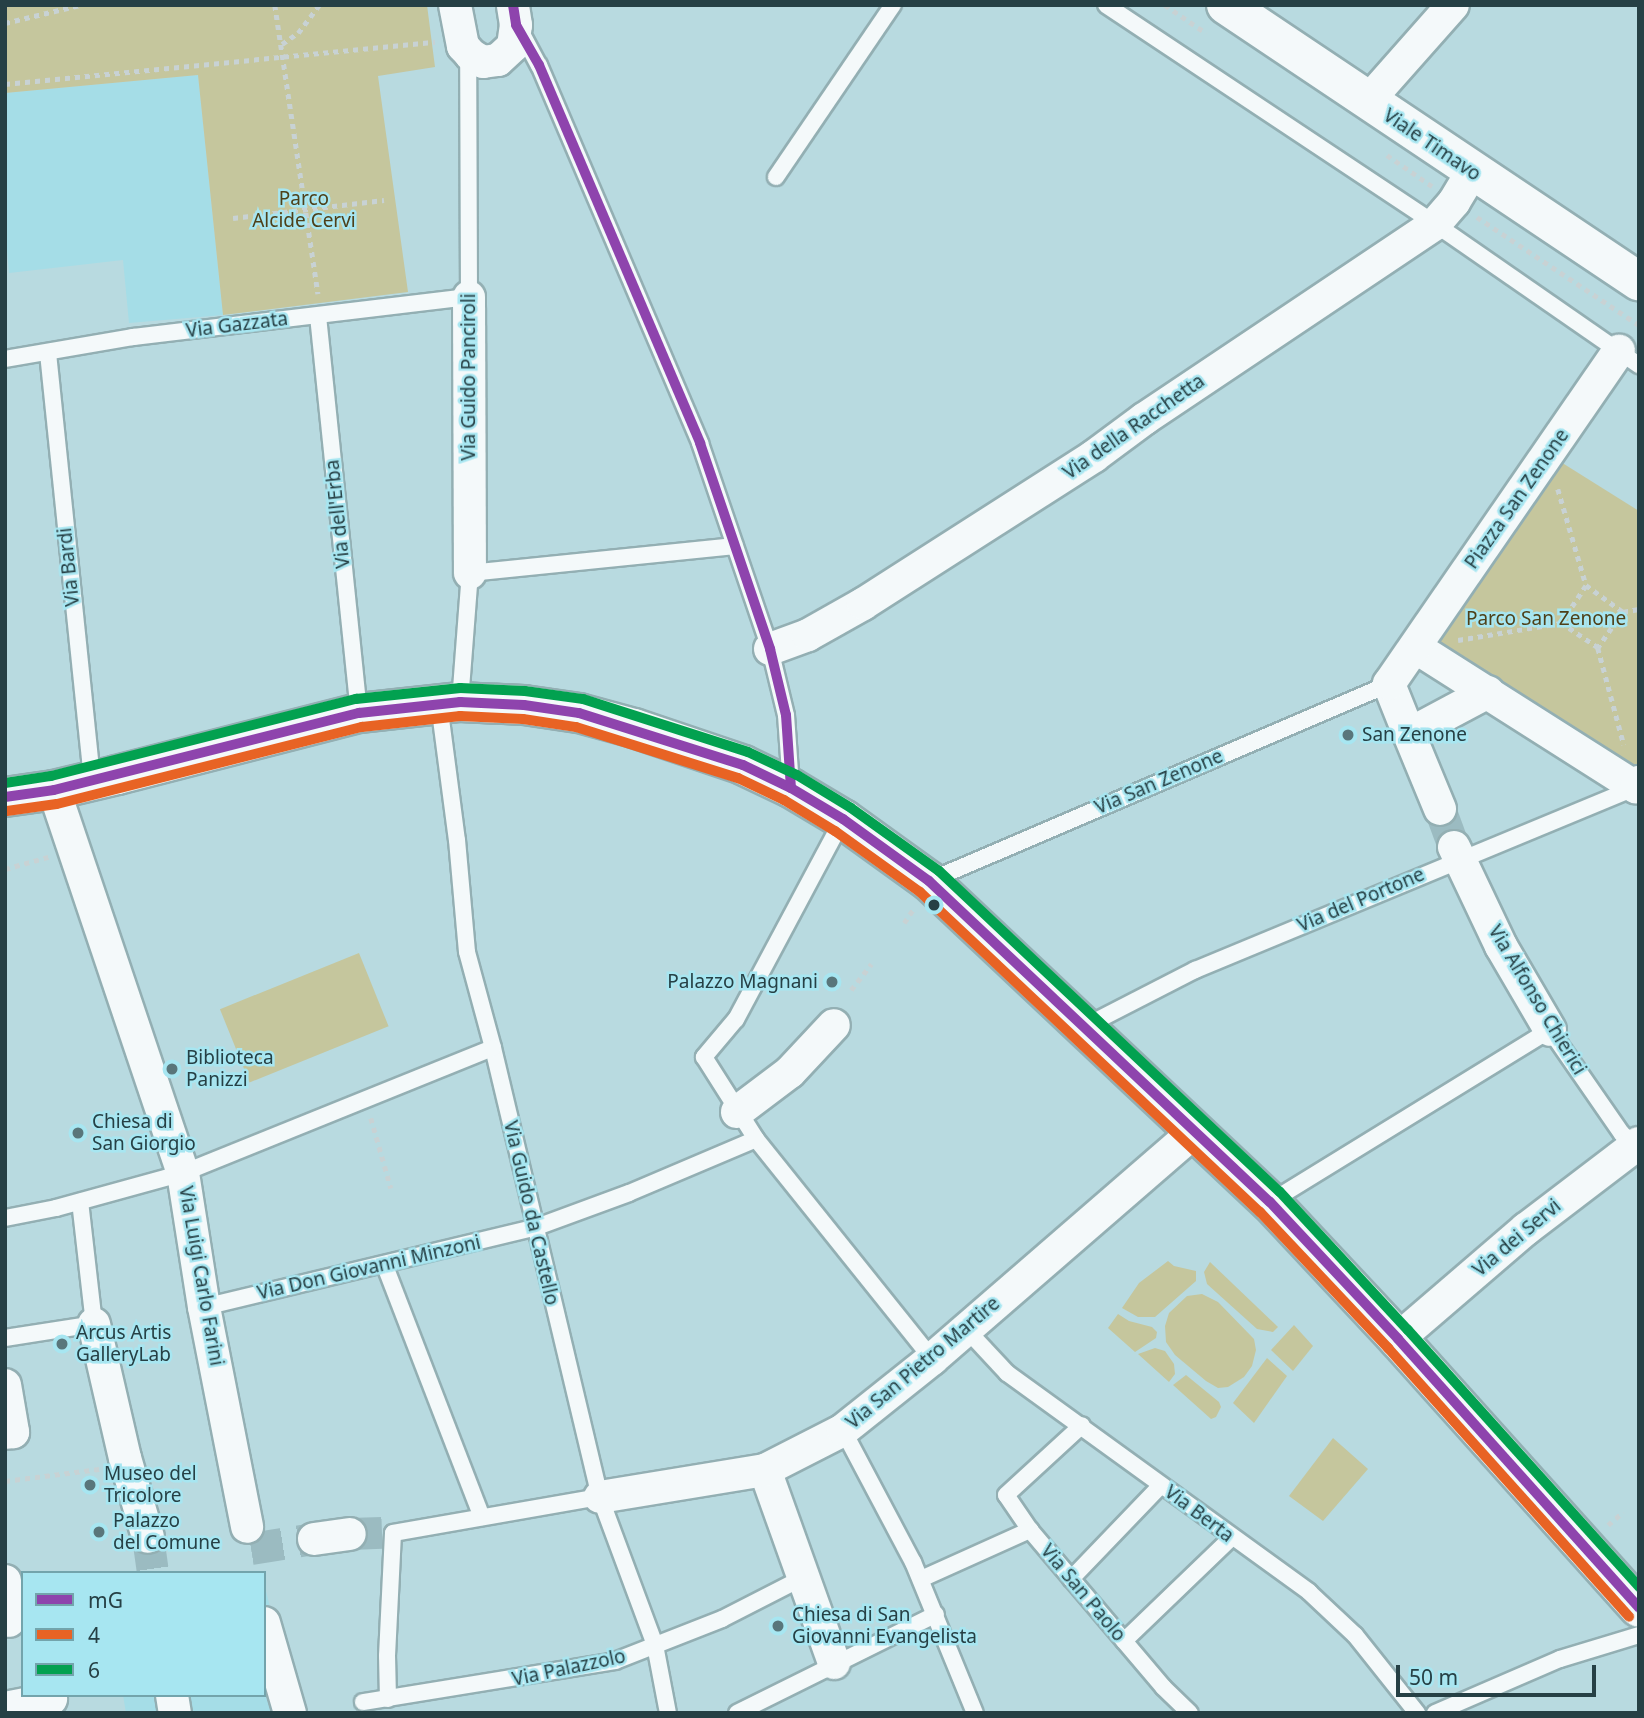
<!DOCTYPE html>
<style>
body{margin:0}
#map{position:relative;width:1644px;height:1718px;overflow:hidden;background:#b8dae0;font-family:"Noto Sans",sans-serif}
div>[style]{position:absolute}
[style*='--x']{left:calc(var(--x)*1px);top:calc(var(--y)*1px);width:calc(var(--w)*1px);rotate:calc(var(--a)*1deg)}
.built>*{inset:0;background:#a5dde7}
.green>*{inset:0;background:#c5c69d;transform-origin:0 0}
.street-tunnel>*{height:32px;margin-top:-16px;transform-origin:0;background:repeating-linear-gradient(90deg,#9bbbc1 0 32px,transparent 0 48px)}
.path>*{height:4.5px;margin-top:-2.25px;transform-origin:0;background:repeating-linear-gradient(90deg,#c8d2d4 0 5px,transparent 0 10px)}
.roads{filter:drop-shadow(2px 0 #93afb3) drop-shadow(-2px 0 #93afb3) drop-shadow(0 2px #93afb3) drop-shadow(0 -2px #93afb3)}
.lane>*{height:16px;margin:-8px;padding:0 8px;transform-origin:8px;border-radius:8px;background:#f4f9fa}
.street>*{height:32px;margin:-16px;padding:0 16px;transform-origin:16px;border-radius:16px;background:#f4f9fa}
.secondary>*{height:38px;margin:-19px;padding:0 19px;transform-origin:19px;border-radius:19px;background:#f4f9fa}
.bus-1>*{height:10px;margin:-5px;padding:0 5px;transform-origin:5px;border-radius:5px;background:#8e44ad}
.bus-2>*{height:10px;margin:-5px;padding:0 5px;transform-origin:5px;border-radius:5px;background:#e86324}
.bus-3>*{height:10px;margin:-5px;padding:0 5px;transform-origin:5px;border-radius:5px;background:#02a150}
.dots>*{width:19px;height:19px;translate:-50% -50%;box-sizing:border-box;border:4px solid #a7e6f1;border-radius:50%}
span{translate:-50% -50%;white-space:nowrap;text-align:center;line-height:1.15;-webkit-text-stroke:5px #a7e6f1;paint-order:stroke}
.street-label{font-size:19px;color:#264045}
.park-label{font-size:19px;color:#4e4019}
.poi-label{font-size:19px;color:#264045}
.left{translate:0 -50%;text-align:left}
.right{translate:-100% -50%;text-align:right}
.frame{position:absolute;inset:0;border:7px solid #264045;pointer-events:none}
.legend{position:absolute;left:21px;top:1571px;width:245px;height:126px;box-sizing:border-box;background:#a7e6f1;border:2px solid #73a4ac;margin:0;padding:9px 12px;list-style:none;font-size:21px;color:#264045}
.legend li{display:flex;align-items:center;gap:14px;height:35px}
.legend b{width:35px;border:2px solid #73a4ac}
.scale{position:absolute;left:1396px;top:1665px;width:200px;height:32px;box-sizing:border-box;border:4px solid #264045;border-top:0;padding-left:9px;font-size:21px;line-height:24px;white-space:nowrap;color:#264045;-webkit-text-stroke:5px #a7e6f1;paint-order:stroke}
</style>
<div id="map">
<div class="built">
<div style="clip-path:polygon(198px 75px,223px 315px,129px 323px,123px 260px,9px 273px,5px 228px,5px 93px)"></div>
<div style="clip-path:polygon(264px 1584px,298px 1713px,126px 1713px,123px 1695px,264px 1695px)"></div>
</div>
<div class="green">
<div style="clip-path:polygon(5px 5px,427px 5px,435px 67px,378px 76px,408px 292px,223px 315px,198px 75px,5px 93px)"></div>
<div style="clip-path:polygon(1548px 454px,1639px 511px,1639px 782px,1415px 647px)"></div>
<div style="left:359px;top:953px;width:79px;height:150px;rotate:68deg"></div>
<div style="clip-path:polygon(1168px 1261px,1174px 1266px,1196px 1271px,1196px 1281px,1155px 1317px,1138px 1317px,1122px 1308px,1139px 1283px)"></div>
<div style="clip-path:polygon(1210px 1262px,1278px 1327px,1273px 1332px,1257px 1329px,1207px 1284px,1204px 1272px)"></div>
<div style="clip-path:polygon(1202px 1294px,1218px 1302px,1254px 1339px,1256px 1350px,1252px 1366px,1244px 1377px,1228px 1387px,1218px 1388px,1206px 1381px,1175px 1355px,1166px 1342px,1165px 1326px,1169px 1313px,1187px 1296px)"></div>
<div style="clip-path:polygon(1118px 1314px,1129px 1321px,1152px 1327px,1157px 1332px,1156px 1338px,1135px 1352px,1108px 1328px)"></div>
<div style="clip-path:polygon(1294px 1325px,1313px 1346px,1293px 1371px,1271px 1350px)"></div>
<div style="clip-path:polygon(1155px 1348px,1165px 1351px,1174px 1364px,1175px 1374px,1169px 1382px,1138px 1354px)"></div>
<div style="clip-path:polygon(1267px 1358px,1287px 1376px,1254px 1423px,1233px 1403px)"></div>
<div style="clip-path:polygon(1186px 1375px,1219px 1402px,1221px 1407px,1216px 1417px,1211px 1419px,1173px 1385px)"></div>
<div style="clip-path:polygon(1333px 1438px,1368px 1469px,1323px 1521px,1289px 1496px)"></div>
</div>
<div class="street-tunnel">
<div style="--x:1440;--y:809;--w:40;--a:69.8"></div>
<div style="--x:350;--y:1534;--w:32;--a:-2"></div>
<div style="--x:148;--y:1537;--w:36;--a:82"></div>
<div style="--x:251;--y:1549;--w:64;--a:-9"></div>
</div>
<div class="path">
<div style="--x:275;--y:5;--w:292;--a:81.5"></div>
<div style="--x:1165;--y:5;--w:50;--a:34.3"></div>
<div style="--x:5;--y:23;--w:77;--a:-13.5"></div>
<div style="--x:282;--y:44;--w:19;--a:-35"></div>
<div style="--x:298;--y:33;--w:35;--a:-53"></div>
<div style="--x:5;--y:84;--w:432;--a:-5.6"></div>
<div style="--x:1387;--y:155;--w:55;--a:34.6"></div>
<div style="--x:1477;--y:217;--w:195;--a:33.7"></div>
<div style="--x:233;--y:218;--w:152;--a:-6.8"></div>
<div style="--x:1558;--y:489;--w:100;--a:73.7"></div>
<div style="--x:1586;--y:585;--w:46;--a:36.1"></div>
<div style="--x:1623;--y:612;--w:44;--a:124.8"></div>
<div style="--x:1598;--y:648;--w:45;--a:-146"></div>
<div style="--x:1561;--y:623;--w:45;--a:-56.7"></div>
<div style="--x:1623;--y:612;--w:16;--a:-11"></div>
<div style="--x:1458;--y:640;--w:104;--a:-9.4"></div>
<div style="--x:1598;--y:648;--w:100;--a:75"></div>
<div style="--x:5;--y:869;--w:45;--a:-15.6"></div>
<div style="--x:904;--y:923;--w:18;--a:-56"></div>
<div style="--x:851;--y:990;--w:33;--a:-52"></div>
<div style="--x:371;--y:1118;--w:73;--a:74.1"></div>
<div style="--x:5;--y:1481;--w:95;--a:-7.3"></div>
<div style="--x:1608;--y:1525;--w:20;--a:-41"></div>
</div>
<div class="roads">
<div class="lane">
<div style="--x:1106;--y:5;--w:395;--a:33.6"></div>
<div style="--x:1435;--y:224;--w:248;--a:34.7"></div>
<div style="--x:520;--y:30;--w:40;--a:62"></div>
<div style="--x:539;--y:65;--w:411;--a:66.9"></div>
<div style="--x:700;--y:443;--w:218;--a:71.2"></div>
<div style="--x:770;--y:649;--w:68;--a:76.4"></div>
<div style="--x:786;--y:715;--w:71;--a:86"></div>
<div style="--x:776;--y:177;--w:208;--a:-55.8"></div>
<div style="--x:318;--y:316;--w:399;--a:84.1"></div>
<div style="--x:48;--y:353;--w:430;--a:84.1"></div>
<div style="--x:5;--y:359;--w:130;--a:-9.8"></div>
<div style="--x:133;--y:337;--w:338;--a:-6.8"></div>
<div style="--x:469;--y:297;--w:245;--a:-90.2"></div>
<div style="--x:460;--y:702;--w:129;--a:-85.6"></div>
<div style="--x:470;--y:573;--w:266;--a:-5.8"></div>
<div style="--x:439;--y:704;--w:137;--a:82.5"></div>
<div style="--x:457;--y:840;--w:112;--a:84.9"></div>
<div style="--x:467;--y:952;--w:99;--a:74.8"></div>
<div style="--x:493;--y:1048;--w:462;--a:76.6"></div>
<div style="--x:600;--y:1497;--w:158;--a:69.6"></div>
<div style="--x:655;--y:1645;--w:69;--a:79.2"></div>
<div style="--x:843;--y:819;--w:227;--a:118.1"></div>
<div style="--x:736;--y:1019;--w:50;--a:130.1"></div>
<div style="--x:704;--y:1057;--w:97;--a:57.6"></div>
<div style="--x:756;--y:1139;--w:282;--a:51.3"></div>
<div style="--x:929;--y:881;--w:500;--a:-23.18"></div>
<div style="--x:1086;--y:1026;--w:123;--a:-27.2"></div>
<div style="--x:1195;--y:970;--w:477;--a:-22.5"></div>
<div style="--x:1270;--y:1202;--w:329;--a:-31.6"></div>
<div style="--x:1550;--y:1030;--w:126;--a:55.3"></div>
<div style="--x:1622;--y:1134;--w:15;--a:37"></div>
<div style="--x:5;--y:1218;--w:52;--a:-11.1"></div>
<div style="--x:56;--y:1208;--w:132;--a:-15.4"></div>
<div style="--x:183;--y:1173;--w:334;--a:-22"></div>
<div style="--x:385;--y:1266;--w:269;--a:68.9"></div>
<div style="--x:204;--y:1307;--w:339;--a:-13.5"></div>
<div style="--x:534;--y:1228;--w:101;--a:-20.2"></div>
<div style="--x:629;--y:1193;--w:138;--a:-23"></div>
<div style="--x:966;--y:1329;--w:60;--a:47"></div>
<div style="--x:1007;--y:1373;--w:373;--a:35.9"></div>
<div style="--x:1309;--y:1592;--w:63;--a:43.1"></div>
<div style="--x:1355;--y:1635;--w:100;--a:51.5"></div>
<div style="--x:5;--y:1338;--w:90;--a:-8.9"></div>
<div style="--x:94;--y:1324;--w:123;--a:-96.5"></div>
<div style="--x:843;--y:1430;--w:149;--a:62.1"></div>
<div style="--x:913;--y:1562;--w:163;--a:67.7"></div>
<div style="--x:1030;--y:1530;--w:42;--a:-124.4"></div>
<div style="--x:1006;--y:1495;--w:103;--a:-42.6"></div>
<div style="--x:921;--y:1579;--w:120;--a:-24.2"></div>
<div style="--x:1030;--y:1530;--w:206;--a:49.7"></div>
<div style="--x:1163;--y:1687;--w:37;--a:44"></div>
<div style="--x:1071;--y:1579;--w:130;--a:-46.2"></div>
<div style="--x:1124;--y:1641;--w:149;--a:-43.9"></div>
<div style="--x:388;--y:1699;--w:43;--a:-91.3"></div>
<div style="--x:387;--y:1656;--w:123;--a:-87.2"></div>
<div style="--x:393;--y:1533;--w:210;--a:-9.9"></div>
<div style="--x:363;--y:1702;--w:255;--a:-9.2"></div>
<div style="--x:615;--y:1661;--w:115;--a:-21.4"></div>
<div style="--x:722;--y:1619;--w:90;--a:-27.1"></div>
<div style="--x:737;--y:1713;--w:222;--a:-26.4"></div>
<div style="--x:1435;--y:1713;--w:136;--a:-23.4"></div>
<div style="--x:1560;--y:1659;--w:83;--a:-16.9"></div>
</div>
<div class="street">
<div style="--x:455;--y:5;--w:42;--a:79"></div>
<div style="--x:463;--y:46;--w:12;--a:48"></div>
<div style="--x:471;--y:55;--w:14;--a:30"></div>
<div style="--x:483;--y:62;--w:15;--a:-8"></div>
<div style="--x:498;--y:60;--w:21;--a:-43"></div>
<div style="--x:513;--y:46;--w:21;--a:-82"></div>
<div style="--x:516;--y:25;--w:20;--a:-99"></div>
<div style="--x:1368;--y:101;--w:128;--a:-48.5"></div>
<div style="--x:469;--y:297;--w:276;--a:89.8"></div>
<div style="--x:1415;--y:647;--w:262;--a:32.4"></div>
<div style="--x:1636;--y:787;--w:6;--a:-59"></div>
<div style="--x:770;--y:649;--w:40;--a:-20.2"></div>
<div style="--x:808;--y:635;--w:63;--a:-29.4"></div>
<div style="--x:863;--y:604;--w:274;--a:-32.6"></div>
<div style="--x:1094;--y:456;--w:62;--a:-36.5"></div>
<div style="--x:1144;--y:419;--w:350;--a:-33.8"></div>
<div style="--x:1435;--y:224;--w:29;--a:-49"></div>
<div style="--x:1454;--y:202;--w:35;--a:-59"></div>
<div style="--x:1488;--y:692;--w:89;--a:152"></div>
<div style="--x:1409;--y:734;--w:54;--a:-111.8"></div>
<div style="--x:1389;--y:684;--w:405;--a:-55.4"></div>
<div style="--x:1409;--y:734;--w:81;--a:67.5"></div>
<div style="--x:54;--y:790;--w:404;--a:71.4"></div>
<div style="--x:183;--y:1173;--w:136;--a:81.1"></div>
<div style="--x:204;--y:1307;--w:224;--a:78.9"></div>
<div style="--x:1454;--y:847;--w:110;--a:64.6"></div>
<div style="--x:1501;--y:946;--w:97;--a:59.7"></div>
<div style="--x:737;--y:1112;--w:66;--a:-37"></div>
<div style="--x:790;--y:1072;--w:64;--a:-46.9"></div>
<div style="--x:94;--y:1324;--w:138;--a:77"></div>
<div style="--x:125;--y:1458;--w:82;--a:73.8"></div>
<div style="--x:1398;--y:1339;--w:169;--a:-40.7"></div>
<div style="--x:1526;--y:1229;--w:142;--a:-37.3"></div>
<div style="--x:5;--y:1385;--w:48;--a:80.3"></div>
<div style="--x:13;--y:1432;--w:8;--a:173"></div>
<div style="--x:765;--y:1470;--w:205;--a:70.3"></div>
<div style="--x:600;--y:1497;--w:167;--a:-9.3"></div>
<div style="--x:765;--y:1470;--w:88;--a:-27.1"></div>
<div style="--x:843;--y:1430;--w:114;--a:-38.6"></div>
<div style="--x:932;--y:1359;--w:349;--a:-40.9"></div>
<div style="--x:314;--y:1539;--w:36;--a:-8"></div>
<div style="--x:5;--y:1581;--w:40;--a:84.3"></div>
<div style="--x:264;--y:1623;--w:94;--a:73.9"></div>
<div style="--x:172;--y:1695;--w:18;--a:81"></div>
<div style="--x:5;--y:1708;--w:47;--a:-11.1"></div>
</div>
<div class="secondary">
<div style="--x:1226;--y:5;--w:497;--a:33.8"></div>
<div style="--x:5;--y:797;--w:49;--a:-8.1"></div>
<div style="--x:54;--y:790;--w:65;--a:-13.4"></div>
<div style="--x:117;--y:775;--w:250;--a:-14.4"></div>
<div style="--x:359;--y:713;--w:102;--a:-6.2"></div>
<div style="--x:460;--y:702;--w:64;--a:2.7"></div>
<div style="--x:524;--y:705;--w:56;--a:8.3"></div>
<div style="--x:579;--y:713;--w:57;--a:15.3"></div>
<div style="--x:634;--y:728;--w:115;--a:18.7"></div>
<div style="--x:743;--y:765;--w:53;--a:25.6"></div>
<div style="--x:791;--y:788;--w:61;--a:30.8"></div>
<div style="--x:843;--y:819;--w:106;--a:35.8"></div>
<div style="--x:929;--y:881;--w:468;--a:43.3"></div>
<div style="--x:1270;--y:1202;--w:187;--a:46.9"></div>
<div style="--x:1398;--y:1339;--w:361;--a:48.1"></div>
</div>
</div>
<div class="bus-1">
<div style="--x:513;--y:5;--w:20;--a:81"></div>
<div style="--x:516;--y:25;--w:46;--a:60.1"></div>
<div style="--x:539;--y:65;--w:411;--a:66.9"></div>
<div style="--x:700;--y:443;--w:218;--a:71.2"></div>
<div style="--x:770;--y:649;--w:68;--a:76.4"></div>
<div style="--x:786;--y:715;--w:73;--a:86.1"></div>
<div style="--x:5;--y:797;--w:49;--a:-8.1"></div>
<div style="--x:54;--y:790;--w:315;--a:-14.2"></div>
<div style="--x:359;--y:713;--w:102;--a:-6.2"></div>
<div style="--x:460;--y:702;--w:64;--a:2.7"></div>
<div style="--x:524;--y:705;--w:56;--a:8.3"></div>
<div style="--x:579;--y:713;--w:172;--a:17.6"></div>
<div style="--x:743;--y:765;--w:53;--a:25.6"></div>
<div style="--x:791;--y:788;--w:61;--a:30.8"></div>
<div style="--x:843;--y:819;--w:106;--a:35.8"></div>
<div style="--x:929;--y:881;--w:468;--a:43.3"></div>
<div style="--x:1270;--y:1202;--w:187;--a:46.9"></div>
<div style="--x:1398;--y:1339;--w:361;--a:48.1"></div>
</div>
<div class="bus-2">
<div style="--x:7;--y:811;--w:50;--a:-8"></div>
<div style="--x:57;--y:804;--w:315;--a:-14.2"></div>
<div style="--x:362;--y:727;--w:99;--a:-6.4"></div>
<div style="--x:460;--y:716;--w:63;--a:2.7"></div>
<div style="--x:523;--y:719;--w:54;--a:8.6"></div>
<div style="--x:576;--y:727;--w:170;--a:17.5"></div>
<div style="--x:738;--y:778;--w:51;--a:25.6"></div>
<div style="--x:784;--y:800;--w:60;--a:31.3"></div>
<div style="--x:835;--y:831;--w:105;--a:35.7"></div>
<div style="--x:920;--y:892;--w:467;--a:43.3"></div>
<div style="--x:1260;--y:1212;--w:187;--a:46.7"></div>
<div style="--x:1388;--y:1348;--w:361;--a:48.1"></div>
</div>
<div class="bus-3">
<div style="--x:5;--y:783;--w:47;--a:-8.7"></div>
<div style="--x:51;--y:776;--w:315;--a:-14.2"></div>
<div style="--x:356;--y:699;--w:105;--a:-6"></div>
<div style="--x:460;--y:688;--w:65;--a:2.6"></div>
<div style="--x:525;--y:691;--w:59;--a:7.9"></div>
<div style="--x:583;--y:699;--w:173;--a:17.8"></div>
<div style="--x:748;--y:752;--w:54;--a:25.1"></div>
<div style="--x:797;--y:775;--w:63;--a:31.4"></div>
<div style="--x:851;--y:808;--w:108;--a:35.6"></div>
<div style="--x:939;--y:871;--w:468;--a:43.3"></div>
<div style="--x:1280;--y:1192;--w:188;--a:47.2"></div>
<div style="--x:1408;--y:1330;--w:346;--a:48"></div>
</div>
<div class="dots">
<div style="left:1348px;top:735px;background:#59767b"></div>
<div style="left:934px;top:905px;background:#264045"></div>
<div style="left:832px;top:982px;background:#59767b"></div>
<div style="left:172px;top:1069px;background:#59767b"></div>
<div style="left:78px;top:1133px;background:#59767b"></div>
<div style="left:62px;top:1344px;background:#59767b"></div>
<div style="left:90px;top:1485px;background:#59767b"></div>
<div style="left:99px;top:1532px;background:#59767b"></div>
<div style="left:778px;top:1626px;background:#59767b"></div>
</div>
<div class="street-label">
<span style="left:1432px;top:145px;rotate:34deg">Viale Timavo</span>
<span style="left:237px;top:325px;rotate:-7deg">Via Gazzata</span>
<span style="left:469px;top:377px;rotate:-90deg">Via Guido Panciroli</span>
<span style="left:1134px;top:427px;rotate:-35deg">Via della Racchetta</span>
<span style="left:1517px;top:499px;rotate:-55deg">Piazza San Zenone</span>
<span style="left:338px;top:514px;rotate:-96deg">Via dell'Erba</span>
<span style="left:69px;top:567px;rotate:-96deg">Via Bardi</span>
<span style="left:1159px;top:782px;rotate:-23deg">Via San Zenone</span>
<span style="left:1361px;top:900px;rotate:-23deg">Via del Portone</span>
<span style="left:1537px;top:1000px;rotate:59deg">Via Alfonso Chierici</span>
<span style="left:531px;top:1213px;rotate:77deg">Via Guido da Castello</span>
<span style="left:1517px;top:1238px;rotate:-40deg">Via dei Servi</span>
<span style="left:369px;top:1268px;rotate:-13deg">Via Don Giovanni Minzoni</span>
<span style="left:201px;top:1276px;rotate:80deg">Via Luigi Carlo Farini</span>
<span style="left:923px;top:1363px;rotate:-40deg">Via San Pietro Martire</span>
<span style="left:1199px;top:1514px;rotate:37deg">Via Berta</span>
<span style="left:1083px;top:1593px;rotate:50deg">Via San Paolo</span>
<span style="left:569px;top:1668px;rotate:-12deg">Via Palazzolo</span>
</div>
<div class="park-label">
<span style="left:304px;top:210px">Parco<br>Alcide Cervi</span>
<span style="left:1546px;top:619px">Parco San Zenone</span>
</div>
<div class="poi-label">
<span class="left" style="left:1362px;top:735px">San Zenone</span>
<span class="right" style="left:818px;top:982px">Palazzo Magnani</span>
<span class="left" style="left:186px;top:1069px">Biblioteca<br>Panizzi</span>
<span class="left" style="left:92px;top:1133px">Chiesa di<br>San Giorgio</span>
<span class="left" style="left:76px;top:1344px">Arcus Artis<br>GalleryLab</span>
<span class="left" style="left:104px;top:1485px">Museo del<br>Tricolore</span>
<span class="left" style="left:113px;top:1532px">Palazzo<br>del Comune</span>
<span class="left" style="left:792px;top:1626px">Chiesa di San<br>Giovanni Evangelista</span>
</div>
<div class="frame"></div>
<ul class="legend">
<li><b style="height:9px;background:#8e44ad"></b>mG</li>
<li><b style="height:9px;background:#e86324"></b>4</li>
<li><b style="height:9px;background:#02a150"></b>6</li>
</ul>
<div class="scale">50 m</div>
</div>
